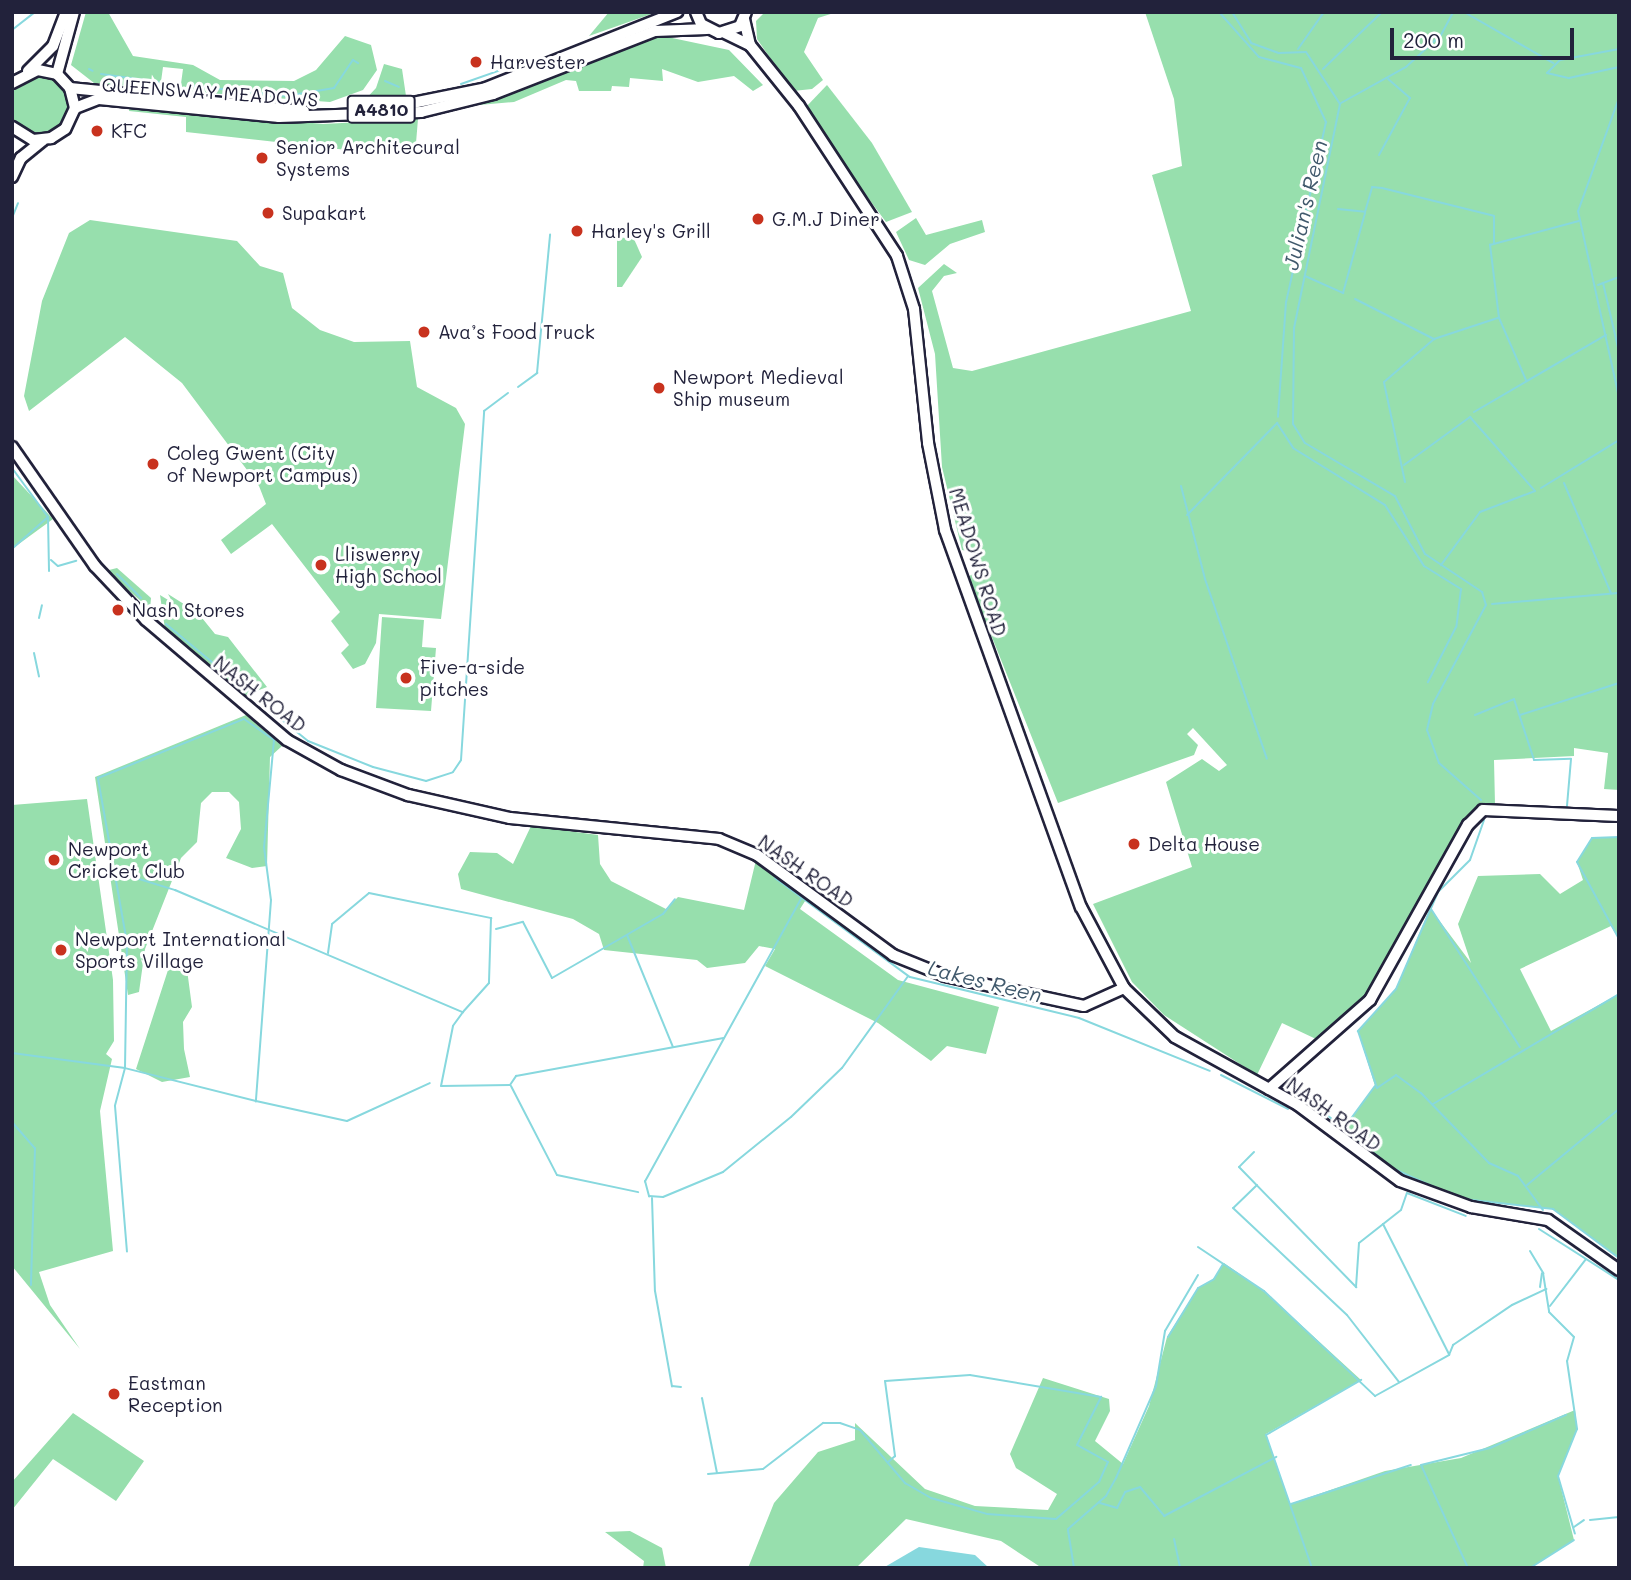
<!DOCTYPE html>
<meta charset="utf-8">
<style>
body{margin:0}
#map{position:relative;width:1631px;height:1580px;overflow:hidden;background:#fff;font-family:Mali,sans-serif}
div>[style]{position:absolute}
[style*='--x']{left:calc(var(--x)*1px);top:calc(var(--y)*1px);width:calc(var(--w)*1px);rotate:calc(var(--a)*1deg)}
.green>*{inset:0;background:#97dfad}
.round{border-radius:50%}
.water>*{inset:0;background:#87d8de}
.stream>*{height:2px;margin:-1px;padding:0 1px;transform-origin:1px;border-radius:1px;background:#87d8de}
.roads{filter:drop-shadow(2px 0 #22223b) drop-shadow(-2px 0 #22223b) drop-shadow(0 2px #22223b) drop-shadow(0 -2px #22223b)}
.secondary>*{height:10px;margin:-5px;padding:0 5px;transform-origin:5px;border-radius:5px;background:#fff}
.primary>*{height:10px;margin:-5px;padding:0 5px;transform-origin:5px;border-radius:5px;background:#fff}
.dots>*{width:19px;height:19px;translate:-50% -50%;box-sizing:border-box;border:4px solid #fff;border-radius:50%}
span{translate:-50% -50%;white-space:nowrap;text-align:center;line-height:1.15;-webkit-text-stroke:6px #fff;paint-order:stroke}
.shield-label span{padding:2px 5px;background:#fff;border:2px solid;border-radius:5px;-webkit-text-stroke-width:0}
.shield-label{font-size:18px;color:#22223b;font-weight:700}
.poi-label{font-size:19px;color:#22223b}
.left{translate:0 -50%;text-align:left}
.street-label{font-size:19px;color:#22223b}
.water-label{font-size:21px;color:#40596c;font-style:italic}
.frame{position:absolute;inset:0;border:14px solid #22223b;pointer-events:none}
.scale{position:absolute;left:1390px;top:28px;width:184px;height:32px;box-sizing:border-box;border:4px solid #22223b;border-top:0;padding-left:9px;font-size:21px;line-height:24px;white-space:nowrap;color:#22223b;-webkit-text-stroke:5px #fff;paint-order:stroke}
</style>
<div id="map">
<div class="green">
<div style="clip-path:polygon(86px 12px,108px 12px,133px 56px,193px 65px,220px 80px,294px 81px,316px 70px,345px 36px,371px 45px,377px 70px,363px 90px,330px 102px,180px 91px,183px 69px,163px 67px,160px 89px,94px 83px,71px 65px)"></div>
<div style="clip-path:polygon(609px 12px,657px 12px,589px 36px)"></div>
<div style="clip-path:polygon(765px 12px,837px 12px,818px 18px,804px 52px,823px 80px,812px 89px,793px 91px,757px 39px,756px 21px)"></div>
<div style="clip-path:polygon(1145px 12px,1619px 12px,1619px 790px,1604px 789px,1608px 753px,1574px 748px,1574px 756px,1494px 760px,1495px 804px,1469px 818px,1367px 1000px,1316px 1039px,1282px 1023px,1257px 1075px,1164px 1015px,1132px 982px,1093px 904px,1192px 867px,1166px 782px,1202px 759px,1219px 771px,1227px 765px,1193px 728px,1187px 734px,1198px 745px,1194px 755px,1058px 803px,968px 577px,982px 568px,972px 552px,962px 550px,942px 467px,935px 354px,918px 288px,944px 264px,957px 273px,944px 276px,932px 291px,953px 368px,972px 371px,1191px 311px,1152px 175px,1182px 166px,1174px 99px)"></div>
<div style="clip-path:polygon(658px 35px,729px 50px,763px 85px,753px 91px,734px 76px,698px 82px,662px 69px,663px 81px,630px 78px,629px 87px,612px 86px,611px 91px,579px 91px,576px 81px,566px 80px,514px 102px,479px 105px)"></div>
<div style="clip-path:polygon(384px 64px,402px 69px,406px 96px,362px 103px,376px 88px)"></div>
<div class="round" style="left:10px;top:75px;width:60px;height:60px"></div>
<div style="clip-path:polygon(827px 85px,872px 143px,912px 212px,886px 222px,842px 163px,805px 108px)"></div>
<div style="clip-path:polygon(130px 106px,323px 124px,418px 119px,416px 143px,389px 151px,347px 150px,186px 132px,186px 117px,129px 111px)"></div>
<div style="clip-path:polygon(916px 218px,926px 235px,982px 220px,985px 232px,950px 244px,925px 265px,909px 260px,896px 232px)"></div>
<div style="clip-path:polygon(90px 220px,237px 241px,260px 266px,283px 273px,292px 308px,320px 330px,354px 342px,410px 341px,417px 387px,456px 408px,465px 424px,441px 619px,379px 614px,376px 643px,365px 664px,353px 669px,341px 653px,349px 645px,331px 621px,340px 612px,272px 524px,231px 554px,221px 540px,266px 504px,259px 486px,182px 383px,125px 337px,29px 411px,24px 396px,42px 301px,69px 233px)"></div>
<div style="clip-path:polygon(617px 237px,634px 239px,642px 257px,622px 287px,617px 287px)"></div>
<div style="clip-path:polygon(12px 475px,53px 519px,12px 549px)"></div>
<div style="clip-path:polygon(117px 568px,151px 598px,150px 609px,113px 577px,109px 570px)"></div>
<div style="clip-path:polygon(168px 594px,198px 613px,215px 634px,228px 637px,267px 687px,244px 696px,165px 629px,160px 595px,173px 603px)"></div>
<div style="clip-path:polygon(382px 617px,424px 620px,422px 647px,436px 648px,431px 711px,376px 708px)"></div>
<div style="clip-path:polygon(246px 715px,282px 746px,270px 757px,267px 866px,252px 868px,226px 858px,241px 829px,239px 802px,229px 792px,212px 792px,201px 803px,197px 842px,181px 858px,145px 949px,139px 992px,128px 995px,95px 777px)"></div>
<div style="clip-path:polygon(87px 799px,113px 980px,114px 1041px,106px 1054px,112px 1059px,100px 1111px,113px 1251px,39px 1272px,50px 1305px,80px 1349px,12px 1266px,12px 805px)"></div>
<div style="clip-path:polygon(531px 826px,598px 835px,600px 864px,611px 881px,666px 909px,678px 897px,744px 910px,756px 860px,807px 898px,800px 909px,898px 980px,999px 1007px,986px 1054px,947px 1046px,931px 1061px,878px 1023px,765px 966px,775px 949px,759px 946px,745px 963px,707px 968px,697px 960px,604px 950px,599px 934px,573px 919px,461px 889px,458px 874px,470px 852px,497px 853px,513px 864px)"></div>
<div style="clip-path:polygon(1619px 837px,1619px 939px,1611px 926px,1520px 969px,1551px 1031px,1619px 994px,1619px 1258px,1553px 1209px,1460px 1199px,1392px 1168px,1343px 1129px,1375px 1086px,1358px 1031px,1396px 989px,1430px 908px,1471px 963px,1458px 924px,1478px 876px,1540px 874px,1560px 894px,1583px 880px,1577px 862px,1592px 838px)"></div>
<div style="clip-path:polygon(186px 962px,192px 1007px,183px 1022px,184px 1049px,190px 1077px,162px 1082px,136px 1069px,168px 970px)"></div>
<div style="clip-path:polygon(1224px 1263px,1264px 1291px,1361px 1380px,1266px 1434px,1290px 1504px,1385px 1471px,1461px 1458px,1575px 1410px,1577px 1429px,1558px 1476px,1574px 1540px,1530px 1568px,1042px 1568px,1001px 1541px,906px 1519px,856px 1568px,748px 1568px,774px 1503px,818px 1452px,855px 1440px,855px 1423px,925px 1489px,975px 1506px,1048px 1510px,1057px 1494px,1016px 1468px,1010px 1454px,1043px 1378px,1109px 1399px,1110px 1411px,1095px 1441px,1123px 1464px,1149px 1406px,1167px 1337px,1198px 1288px,1214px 1279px)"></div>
<div style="clip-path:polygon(73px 1413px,144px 1461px,116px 1501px,53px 1459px,12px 1510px,12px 1482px)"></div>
<div style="clip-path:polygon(630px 1531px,662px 1548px,666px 1568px,643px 1568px,644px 1561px,605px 1532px)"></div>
</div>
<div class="water">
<div style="clip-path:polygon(919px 1547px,975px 1555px,989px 1568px,883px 1568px)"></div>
</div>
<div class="stream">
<div style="--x:1219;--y:12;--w:60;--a:48.4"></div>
<div style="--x:1259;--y:57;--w:43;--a:14.7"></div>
<div style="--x:1301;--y:68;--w:60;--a:65.2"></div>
<div style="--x:1326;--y:122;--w:184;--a:102.5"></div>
<div style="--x:1286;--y:302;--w:115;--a:94"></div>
<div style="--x:1232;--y:12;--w:36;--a:58"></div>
<div style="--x:1251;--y:43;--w:30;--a:20"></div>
<div style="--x:1279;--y:53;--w:27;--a:-2"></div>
<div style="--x:1306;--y:52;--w:62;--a:56.8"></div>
<div style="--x:1340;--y:104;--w:229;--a:101.6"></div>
<div style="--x:1294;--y:328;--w:96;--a:90.6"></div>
<div style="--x:1293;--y:424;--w:22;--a:58"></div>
<div style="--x:1305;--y:443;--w:104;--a:30.5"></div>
<div style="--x:1395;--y:496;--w:65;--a:62.7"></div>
<div style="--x:1425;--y:554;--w:69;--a:33.7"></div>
<div style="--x:1482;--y:592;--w:14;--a:73"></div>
<div style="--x:1486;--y:605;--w:112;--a:118.2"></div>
<div style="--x:1433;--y:704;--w:27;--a:103"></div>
<div style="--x:1427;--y:730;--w:35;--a:70"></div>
<div style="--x:1439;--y:763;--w:56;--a:41.4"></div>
<div style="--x:1464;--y:12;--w:103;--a:29.8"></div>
<div style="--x:12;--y:30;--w:29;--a:-38"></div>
<div style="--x:1298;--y:49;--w:45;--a:-54.9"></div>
<div style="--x:1619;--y:49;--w:60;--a:169.4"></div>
<div style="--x:1560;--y:60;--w:18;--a:135"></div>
<div style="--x:1547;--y:73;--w:23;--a:13"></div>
<div style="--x:1569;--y:78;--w:51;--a:-12.4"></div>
<div style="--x:89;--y:69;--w:4;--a:27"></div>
<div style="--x:1323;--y:69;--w:82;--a:-44"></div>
<div style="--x:101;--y:74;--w:58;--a:8"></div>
<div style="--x:385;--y:81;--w:15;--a:23"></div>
<div style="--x:461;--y:84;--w:54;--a:-19.4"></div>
<div style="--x:193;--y:86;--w:94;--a:6.1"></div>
<div style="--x:286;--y:96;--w:49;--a:-9.5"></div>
<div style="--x:334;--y:88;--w:34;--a:-56"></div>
<div style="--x:353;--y:60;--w:6;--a:31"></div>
<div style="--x:1619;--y:98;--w:120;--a:109.9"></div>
<div style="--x:1578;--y:211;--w:190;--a:77.6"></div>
<div style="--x:1341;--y:103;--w:74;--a:-29"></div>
<div style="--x:1406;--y:67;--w:47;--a:-42.4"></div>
<div style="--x:1441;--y:35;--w:26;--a:-62"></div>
<div style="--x:1379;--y:155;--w:65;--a:-61.5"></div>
<div style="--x:1410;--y:98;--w:29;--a:-139"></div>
<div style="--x:1338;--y:209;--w:27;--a:6"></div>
<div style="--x:1365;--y:212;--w:26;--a:-74"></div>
<div style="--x:1372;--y:187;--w:10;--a:6"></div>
<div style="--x:1382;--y:188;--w:115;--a:14"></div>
<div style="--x:1494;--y:216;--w:27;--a:90"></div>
<div style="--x:12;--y:218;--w:16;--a:-68"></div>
<div style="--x:1305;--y:276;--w:42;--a:24.1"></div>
<div style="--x:1343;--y:293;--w:83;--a:-74.6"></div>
<div style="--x:1603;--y:283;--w:71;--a:76.9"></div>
<div style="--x:1598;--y:285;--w:22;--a:-21"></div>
<div style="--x:1355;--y:299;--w:89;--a:26.9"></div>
<div style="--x:1434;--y:339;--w:67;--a:-18.2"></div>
<div style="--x:1526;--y:380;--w:68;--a:-113.5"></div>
<div style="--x:1499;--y:318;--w:74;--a:-97"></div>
<div style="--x:1490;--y:245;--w:92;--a:-15.1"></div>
<div style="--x:518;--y:387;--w:24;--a:-36"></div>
<div style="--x:537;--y:373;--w:139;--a:-84.6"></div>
<div style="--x:1474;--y:412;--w:153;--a:-30.3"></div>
<div style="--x:1404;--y:465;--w:82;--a:-36"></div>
<div style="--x:1470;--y:417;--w:98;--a:48.7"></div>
<div style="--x:1535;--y:491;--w:59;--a:159.1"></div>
<div style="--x:1480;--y:512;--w:66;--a:126.3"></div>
<div style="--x:12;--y:468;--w:61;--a:53.7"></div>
<div style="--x:48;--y:517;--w:48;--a:138.4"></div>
<div style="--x:1405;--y:482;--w:102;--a:-101.9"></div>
<div style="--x:1384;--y:382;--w:66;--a:-40.7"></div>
<div style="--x:1564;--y:483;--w:120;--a:66.9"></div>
<div style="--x:1181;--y:486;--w:96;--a:75.5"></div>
<div style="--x:1205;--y:579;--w:190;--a:71"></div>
<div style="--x:1541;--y:488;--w:92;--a:-31.6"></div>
<div style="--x:1187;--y:515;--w:129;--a:-45.6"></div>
<div style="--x:1277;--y:423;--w:30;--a:57"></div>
<div style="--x:1293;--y:448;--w:108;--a:31.8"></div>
<div style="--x:1385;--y:505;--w:72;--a:57.4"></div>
<div style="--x:1424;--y:566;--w:44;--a:31.9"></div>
<div style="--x:1461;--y:589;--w:38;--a:97"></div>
<div style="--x:1456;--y:627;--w:62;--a:117"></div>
<div style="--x:48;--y:518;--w:53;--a:88.9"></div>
<div style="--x:51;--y:560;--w:9;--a:41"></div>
<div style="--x:58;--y:566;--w:19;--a:-16"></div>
<div style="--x:117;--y:574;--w:34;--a:45"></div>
<div style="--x:1492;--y:604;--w:127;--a:-5"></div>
<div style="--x:39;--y:618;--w:13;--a:-77"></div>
<div style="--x:166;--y:624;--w:105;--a:39.6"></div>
<div style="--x:34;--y:653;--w:24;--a:78"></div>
<div style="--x:271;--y:711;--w:48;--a:39"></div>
<div style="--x:308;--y:741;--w:70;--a:21.8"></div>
<div style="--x:373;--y:767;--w:55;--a:14.8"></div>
<div style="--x:426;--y:781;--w:28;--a:-18"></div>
<div style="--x:453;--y:772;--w:14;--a:-56"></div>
<div style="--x:461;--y:760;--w:350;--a:-86.2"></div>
<div style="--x:484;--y:411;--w:30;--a:-37"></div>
<div style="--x:1475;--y:715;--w:42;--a:-22.3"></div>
<div style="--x:1514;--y:699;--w:64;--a:71.8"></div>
<div style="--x:1534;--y:760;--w:37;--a:-2"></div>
<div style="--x:1571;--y:759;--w:47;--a:94.9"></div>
<div style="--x:1520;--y:715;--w:104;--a:-17.9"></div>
<div style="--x:1484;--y:820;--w:42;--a:109.3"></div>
<div style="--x:1470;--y:860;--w:45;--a:135"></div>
<div style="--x:1438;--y:892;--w:106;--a:113.4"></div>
<div style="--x:1396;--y:989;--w:57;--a:132.1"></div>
<div style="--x:1358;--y:1031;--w:60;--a:71.6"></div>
<div style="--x:1377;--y:1088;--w:23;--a:-34"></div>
<div style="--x:1396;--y:1075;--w:31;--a:36"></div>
<div style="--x:1421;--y:1093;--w:98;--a:45.8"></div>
<div style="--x:1489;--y:1163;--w:32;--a:24"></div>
<div style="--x:1518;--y:1176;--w:42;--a:53.7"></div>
<div style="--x:1619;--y:837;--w:27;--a:178"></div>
<div style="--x:1592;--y:838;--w:28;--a:122"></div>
<div style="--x:1577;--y:862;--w:88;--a:61.4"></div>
<div style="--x:116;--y:872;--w:62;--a:17"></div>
<div style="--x:175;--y:890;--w:313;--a:23"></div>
<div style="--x:463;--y:1012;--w:17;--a:126"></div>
<div style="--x:453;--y:1026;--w:61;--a:101.3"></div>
<div style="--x:441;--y:1086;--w:69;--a:-0.8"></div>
<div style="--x:510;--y:1085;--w:11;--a:-56"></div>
<div style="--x:516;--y:1076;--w:211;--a:-10.4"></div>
<div style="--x:775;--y:878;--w:167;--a:36.3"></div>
<div style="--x:910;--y:977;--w:174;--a:13.6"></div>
<div style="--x:1079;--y:1018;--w:141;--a:22"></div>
<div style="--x:802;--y:897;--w:325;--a:118.9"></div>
<div style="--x:645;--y:1181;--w:16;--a:75"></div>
<div style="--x:649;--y:1196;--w:14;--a:4"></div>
<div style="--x:663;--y:1197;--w:65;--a:-22.6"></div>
<div style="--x:723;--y:1172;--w:87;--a:-39"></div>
<div style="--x:791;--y:1117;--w:71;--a:-43.9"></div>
<div style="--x:842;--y:1068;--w:113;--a:-54.3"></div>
<div style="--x:1431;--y:909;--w:164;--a:57.2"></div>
<div style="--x:496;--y:929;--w:28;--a:-15"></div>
<div style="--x:523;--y:922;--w:63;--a:62.6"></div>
<div style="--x:552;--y:978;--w:128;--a:-30"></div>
<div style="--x:663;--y:914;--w:19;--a:-51"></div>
<div style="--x:627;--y:935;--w:121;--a:67.7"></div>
<div style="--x:328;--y:953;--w:29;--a:-82"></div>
<div style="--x:332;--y:924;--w:48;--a:-40"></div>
<div style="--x:369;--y:893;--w:125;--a:11.6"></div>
<div style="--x:491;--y:918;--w:65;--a:91.8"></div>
<div style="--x:489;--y:983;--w:38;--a:132"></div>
<div style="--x:12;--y:1053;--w:114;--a:7.6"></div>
<div style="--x:125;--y:1068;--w:39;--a:105"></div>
<div style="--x:115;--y:1106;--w:146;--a:85.3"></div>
<div style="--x:1221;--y:1075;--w:75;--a:26.9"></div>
<div style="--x:511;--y:1086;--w:100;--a:62.7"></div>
<div style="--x:557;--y:1175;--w:83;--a:11.9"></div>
<div style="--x:256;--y:1101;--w:135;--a:-165.9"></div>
<div style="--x:125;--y:1068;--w:125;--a:-89.1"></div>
<div style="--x:127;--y:943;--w:168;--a:-100"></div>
<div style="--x:98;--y:778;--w:157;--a:-22"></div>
<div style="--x:244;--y:719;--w:37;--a:35"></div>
<div style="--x:274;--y:740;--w:107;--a:95.3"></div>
<div style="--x:264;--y:847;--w:53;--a:82.5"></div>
<div style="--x:271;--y:900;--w:202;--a:94.3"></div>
<div style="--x:256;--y:1101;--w:93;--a:12.4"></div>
<div style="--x:347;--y:1121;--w:91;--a:-24.6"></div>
<div style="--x:1433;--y:1104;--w:216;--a:-30.6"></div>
<div style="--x:1327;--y:1115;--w:84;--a:39.2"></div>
<div style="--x:1392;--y:1168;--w:68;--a:24.3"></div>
<div style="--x:12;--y:1122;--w:35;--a:49"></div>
<div style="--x:35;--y:1148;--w:137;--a:91.7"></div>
<div style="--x:1344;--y:1128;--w:52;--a:-53.6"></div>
<div style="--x:1254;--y:1152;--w:21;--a:135"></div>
<div style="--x:1239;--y:1167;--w:168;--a:45.7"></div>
<div style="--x:1356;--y:1287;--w:44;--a:-86.1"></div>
<div style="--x:1359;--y:1243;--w:53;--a:-38.2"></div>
<div style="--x:1401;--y:1210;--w:18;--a:-71"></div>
<div style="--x:1407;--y:1193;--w:63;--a:21.3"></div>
<div style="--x:1257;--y:1185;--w:33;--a:136"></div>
<div style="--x:1233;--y:1208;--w:156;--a:43.2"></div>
<div style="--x:1347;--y:1315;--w:85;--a:52.2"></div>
<div style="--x:1527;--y:1185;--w:119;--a:-39.6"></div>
<div style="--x:652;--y:1198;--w:93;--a:88.2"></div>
<div style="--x:655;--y:1291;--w:97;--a:79.9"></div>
<div style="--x:672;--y:1386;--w:9;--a:6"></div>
<div style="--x:1463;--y:1199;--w:91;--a:6.3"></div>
<div style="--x:1553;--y:1209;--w:82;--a:36.6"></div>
<div style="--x:1383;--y:1224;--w:146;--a:63.1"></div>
<div style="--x:1539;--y:1229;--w:95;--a:32.5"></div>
<div style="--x:1198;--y:1247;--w:79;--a:33.7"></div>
<div style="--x:1264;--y:1291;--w:153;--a:43.4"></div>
<div style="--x:1375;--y:1396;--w:85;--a:-29"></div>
<div style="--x:1449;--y:1355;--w:11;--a:-68"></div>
<div style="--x:1453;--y:1345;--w:71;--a:-34.1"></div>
<div style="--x:1512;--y:1305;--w:38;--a:-25"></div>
<div style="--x:1530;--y:1251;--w:26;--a:59"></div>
<div style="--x:1543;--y:1273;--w:39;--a:81"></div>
<div style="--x:1549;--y:1312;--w:35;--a:45"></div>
<div style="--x:1574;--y:1337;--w:25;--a:106"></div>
<div style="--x:1567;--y:1361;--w:69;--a:81.6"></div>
<div style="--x:1577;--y:1429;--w:51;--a:112"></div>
<div style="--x:1558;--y:1476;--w:60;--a:73.7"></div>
<div style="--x:1540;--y:1287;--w:14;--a:-82"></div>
<div style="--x:1550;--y:1306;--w:59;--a:-52.5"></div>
<div style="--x:1168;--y:1337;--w:57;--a:-58.5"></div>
<div style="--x:1198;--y:1288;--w:18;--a:-29"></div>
<div style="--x:1214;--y:1279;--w:17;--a:-59"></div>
<div style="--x:702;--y:1398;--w:76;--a:78.7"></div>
<div style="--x:708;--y:1474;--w:55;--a:-5.2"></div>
<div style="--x:763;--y:1469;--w:76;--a:-37.5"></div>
<div style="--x:823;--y:1423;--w:17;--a:0"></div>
<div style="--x:840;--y:1423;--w:21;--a:19"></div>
<div style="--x:860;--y:1430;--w:70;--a:49.7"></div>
<div style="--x:905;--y:1483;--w:30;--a:30"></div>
<div style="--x:931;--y:1498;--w:58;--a:15.9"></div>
<div style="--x:987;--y:1514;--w:69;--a:4.1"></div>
<div style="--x:1056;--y:1519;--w:57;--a:-40.7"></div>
<div style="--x:1099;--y:1482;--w:22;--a:-66"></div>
<div style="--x:1108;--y:1462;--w:35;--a:-151"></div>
<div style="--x:1077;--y:1445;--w:54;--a:-63.4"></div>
<div style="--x:1101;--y:1397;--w:133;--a:-170.5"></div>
<div style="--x:970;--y:1375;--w:85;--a:176"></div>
<div style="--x:885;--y:1381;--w:76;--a:82.4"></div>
<div style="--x:895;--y:1456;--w:9;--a:139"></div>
<div style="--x:1100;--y:1503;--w:18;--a:16"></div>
<div style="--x:1117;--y:1508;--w:18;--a:-63"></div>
<div style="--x:1125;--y:1492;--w:16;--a:-18"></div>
<div style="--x:1140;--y:1487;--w:38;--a:50"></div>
<div style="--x:1164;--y:1516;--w:127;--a:-27.8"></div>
<div style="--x:1291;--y:1504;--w:126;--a:-18"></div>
<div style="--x:1590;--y:1520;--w:29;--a:-6"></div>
<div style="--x:1574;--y:1527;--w:12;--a:-35"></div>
<div style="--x:1174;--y:1539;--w:30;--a:78"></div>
<div style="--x:1074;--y:1568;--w:39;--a:-99"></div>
<div style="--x:1068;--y:1529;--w:50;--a:-41"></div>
<div style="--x:1106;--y:1496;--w:21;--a:-61"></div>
<div style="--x:1116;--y:1478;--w:100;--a:-66.5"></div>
<div style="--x:1156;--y:1386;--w:56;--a:-80.7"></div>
<div style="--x:1165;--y:1331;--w:65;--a:-59.5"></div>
<div style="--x:1312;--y:1568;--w:141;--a:-109.1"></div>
<div style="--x:1266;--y:1435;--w:110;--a:-30.1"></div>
<div style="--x:1468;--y:1568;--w:113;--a:-114.5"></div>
<div style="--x:1421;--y:1465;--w:71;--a:-13.8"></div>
<div style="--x:1490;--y:1448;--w:83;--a:-23.5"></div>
<div style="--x:1530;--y:1568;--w:52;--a:-32.5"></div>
</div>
<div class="roads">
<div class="secondary">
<div style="--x:744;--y:19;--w:27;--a:77"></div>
<div style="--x:725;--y:33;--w:28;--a:26"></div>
<div style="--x:750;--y:45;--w:78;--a:51.2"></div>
<div style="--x:799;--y:106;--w:179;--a:56.8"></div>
<div style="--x:897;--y:256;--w:56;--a:72.2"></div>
<div style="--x:914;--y:309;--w:135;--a:84"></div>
<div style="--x:928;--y:443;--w:89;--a:78.9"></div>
<div style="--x:945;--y:530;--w:401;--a:70.2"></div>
<div style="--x:1081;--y:907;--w:92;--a:62"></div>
<div style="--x:1124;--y:988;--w:71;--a:43.9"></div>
<div style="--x:1175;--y:1037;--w:141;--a:28.9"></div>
<div style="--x:1298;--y:1105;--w:127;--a:36.7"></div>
<div style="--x:1400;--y:1181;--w:76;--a:20.1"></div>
<div style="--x:1471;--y:1207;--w:78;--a:9.6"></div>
<div style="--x:1548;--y:1220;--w:87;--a:35.2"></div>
<div style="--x:12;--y:447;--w:145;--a:55.1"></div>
<div style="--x:95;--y:566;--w:74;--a:46.6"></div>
<div style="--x:146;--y:620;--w:185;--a:40.4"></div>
<div style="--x:287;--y:740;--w:62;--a:29.1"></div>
<div style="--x:341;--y:770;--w:72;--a:20.5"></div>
<div style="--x:408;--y:795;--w:105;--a:12.7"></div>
<div style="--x:510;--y:818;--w:210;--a:5.7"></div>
<div style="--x:719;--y:839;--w:41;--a:22.8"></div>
<div style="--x:757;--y:855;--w:169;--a:36.3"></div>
<div style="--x:893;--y:955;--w:56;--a:22"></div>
<div style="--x:945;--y:976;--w:142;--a:12.2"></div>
<div style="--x:1084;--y:1006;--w:44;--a:-24.2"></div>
<div style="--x:1269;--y:1089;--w:135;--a:-41.4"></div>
<div style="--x:1370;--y:1000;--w:201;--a:-60.8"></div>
<div style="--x:1468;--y:825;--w:21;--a:-45"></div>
<div style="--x:1483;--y:810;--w:136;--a:2.5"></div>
</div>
<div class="primary">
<div style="--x:696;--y:12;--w:13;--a:67"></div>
<div style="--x:701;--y:24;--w:20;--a:27"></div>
<div style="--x:719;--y:33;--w:22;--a:-18"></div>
<div style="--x:740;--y:26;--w:15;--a:-67"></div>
<div style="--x:28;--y:71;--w:35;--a:-45"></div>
<div style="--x:53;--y:46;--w:36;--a:-69"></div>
<div style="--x:57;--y:74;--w:64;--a:-74.7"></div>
<div style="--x:12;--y:83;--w:29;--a:-27"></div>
<div style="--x:38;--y:70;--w:19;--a:12"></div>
<div style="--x:57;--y:74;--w:19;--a:47"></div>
<div style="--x:70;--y:88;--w:21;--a:76"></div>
<div style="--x:75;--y:108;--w:23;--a:115"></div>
<div style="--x:65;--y:129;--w:17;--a:147"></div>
<div style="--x:51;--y:138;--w:18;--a:174"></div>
<div style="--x:33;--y:140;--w:25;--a:-148"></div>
<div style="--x:70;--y:88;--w:235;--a:5.6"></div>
<div style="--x:75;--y:108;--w:26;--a:-21"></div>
<div style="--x:99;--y:99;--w:181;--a:5.7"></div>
<div style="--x:279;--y:117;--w:142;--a:-2"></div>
<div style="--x:421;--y:112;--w:74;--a:-14"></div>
<div style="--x:493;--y:94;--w:174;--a:-21.3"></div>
<div style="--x:655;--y:31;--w:52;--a:-2.2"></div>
<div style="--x:383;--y:109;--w:105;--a:-11.5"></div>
<div style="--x:486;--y:88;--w:206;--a:-21.7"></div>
<div style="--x:12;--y:177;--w:21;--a:-65"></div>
<div style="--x:21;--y:158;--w:28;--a:-39"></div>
</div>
</div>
<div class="dots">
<div style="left:476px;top:62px;background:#c8321e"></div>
<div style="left:97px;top:131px;background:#c8321e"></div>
<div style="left:262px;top:158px;background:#c8321e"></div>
<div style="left:268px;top:213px;background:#c8321e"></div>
<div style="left:758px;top:219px;background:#c8321e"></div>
<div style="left:577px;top:231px;background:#c8321e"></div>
<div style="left:424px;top:332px;background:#c8321e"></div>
<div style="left:659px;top:388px;background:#c8321e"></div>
<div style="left:153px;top:464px;background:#c8321e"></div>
<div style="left:321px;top:565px;background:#c8321e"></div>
<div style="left:118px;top:610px;background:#c8321e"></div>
<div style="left:406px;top:678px;background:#c8321e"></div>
<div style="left:1134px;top:844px;background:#c8321e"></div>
<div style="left:54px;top:860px;background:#c8321e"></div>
<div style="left:61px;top:950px;background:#c8321e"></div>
<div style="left:114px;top:1394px;background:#c8321e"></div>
</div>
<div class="shield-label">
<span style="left:381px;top:109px">A4810</span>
</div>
<div class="poi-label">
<span class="left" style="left:490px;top:62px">Harvester</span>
<span class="left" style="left:111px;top:131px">KFC</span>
<span class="left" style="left:276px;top:158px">Senior Architecural<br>Systems</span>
<span class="left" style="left:282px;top:213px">Supakart</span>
<span class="left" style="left:772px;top:219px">G.M.J Diner</span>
<span class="left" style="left:591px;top:231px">Harley's Grill</span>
<span class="left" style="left:438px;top:332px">Ava’s Food Truck</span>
<span class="left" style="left:673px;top:388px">Newport Medieval<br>Ship museum</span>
<span class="left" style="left:167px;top:464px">Coleg Gwent (City<br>of Newport Campus)</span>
<span class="left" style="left:335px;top:565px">Lliswerry<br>High School</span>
<span class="left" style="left:132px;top:610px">Nash Stores</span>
<span class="left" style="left:420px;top:678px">Five-a-side<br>pitches</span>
<span class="left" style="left:1148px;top:844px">Delta House</span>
<span class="left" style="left:68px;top:860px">Newport<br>Cricket Club</span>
<span class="left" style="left:75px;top:950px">Newport International<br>Sports Village</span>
<span class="left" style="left:128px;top:1394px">Eastman<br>Reception</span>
</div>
<div class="street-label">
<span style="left:210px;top:92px;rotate:4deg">QUEENSWAY MEADOWS</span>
<span style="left:978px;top:562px;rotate:73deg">MEADOWS ROAD</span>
<span style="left:260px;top:694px;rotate:38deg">NASH ROAD</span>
<span style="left:806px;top:871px;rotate:35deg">NASH ROAD</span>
<span style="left:1334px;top:1114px;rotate:36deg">NASH ROAD</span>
</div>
<div class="water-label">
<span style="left:1305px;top:205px;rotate:-77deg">Julian's Reen</span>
<span style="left:985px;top:981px;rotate:14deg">Lakes Reen</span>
</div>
<div class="frame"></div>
<div class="scale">200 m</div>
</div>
